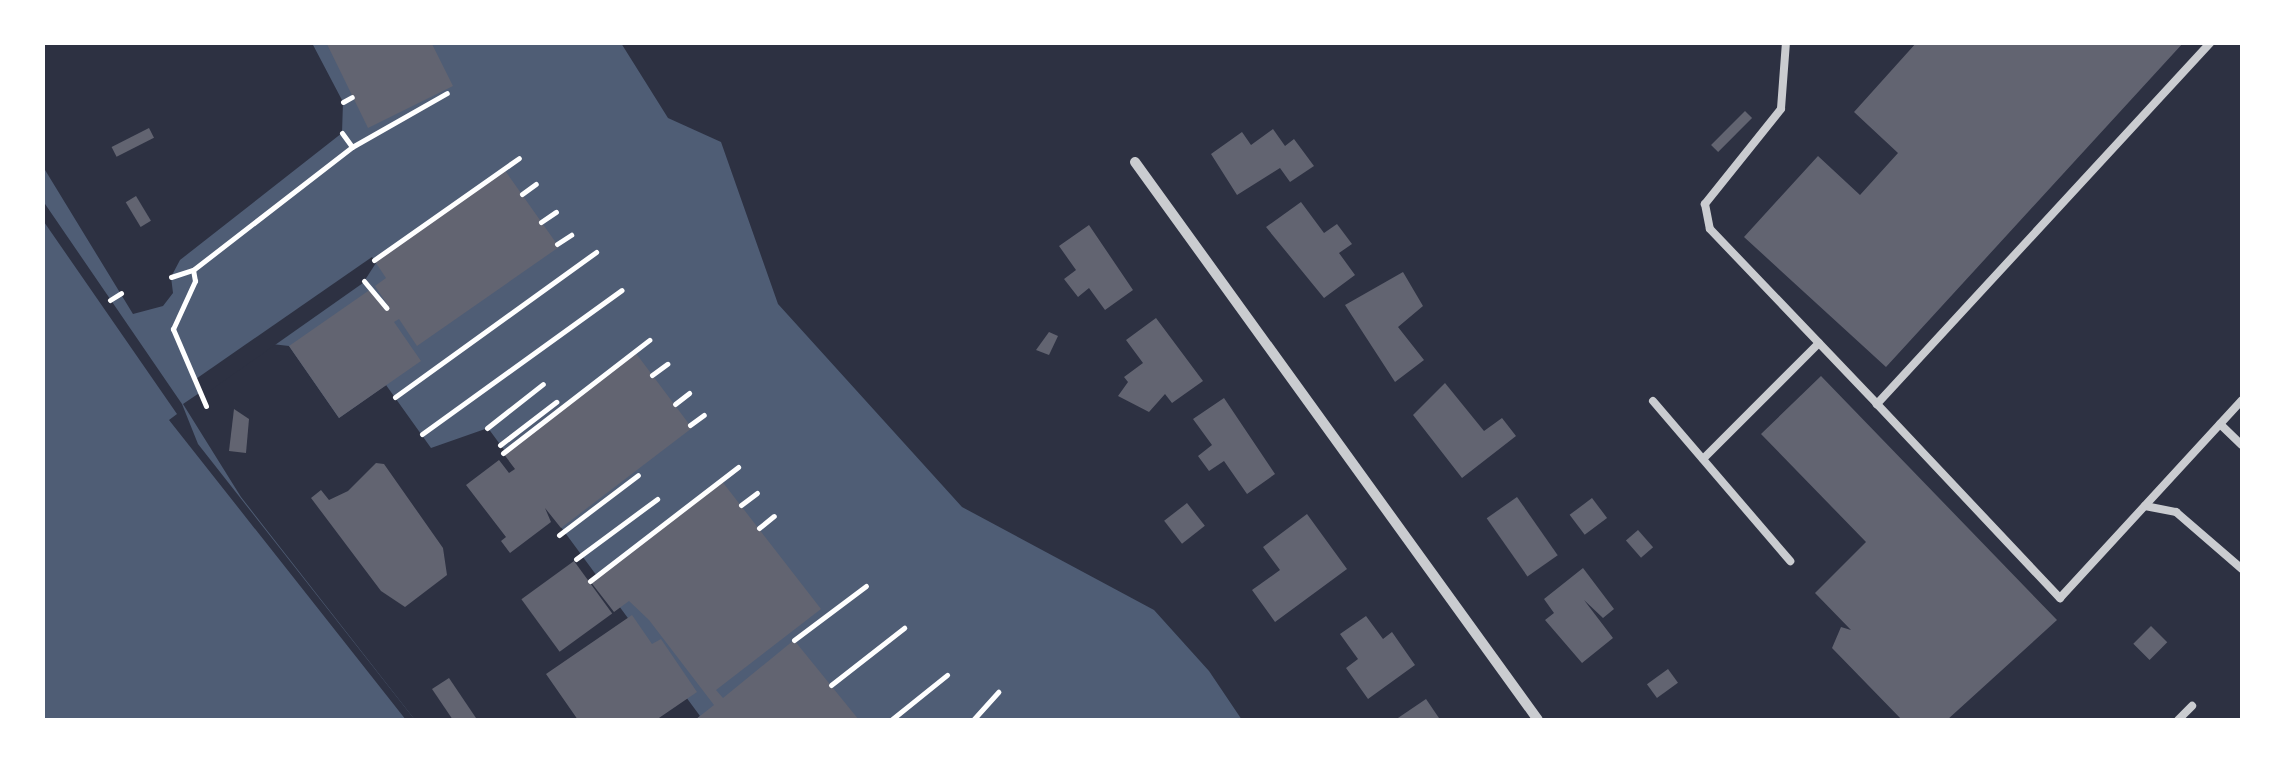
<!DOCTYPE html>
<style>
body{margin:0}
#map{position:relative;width:2285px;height:763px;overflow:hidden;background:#2d3142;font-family:"Space Grotesk",sans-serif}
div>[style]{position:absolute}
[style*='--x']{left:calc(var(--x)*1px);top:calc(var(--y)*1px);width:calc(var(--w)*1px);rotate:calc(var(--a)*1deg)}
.water>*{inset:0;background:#4f5d75}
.pier>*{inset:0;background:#2d3142}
.building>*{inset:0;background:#626471;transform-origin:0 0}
.path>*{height:5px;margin:-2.5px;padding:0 2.5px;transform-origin:2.5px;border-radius:2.5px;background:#fff}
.service>*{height:8px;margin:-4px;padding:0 4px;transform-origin:4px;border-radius:4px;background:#caccd0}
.minor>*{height:10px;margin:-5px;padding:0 5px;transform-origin:5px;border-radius:5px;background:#caccd0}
span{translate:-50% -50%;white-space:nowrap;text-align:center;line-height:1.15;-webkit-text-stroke:10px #fff;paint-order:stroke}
.frame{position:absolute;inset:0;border:45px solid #fff;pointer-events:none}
</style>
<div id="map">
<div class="water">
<div style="clip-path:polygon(312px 43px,621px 43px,668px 118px,721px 142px,778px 304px,962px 507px,1154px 610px,1209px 671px,1242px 720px,695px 720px,700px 716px,488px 428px,431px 448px,386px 385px,339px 418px,289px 346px,272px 344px,183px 404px,241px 497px,415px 720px,43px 720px,42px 165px,133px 314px,163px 306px,173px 293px,171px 277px,180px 260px,342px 133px,343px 102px)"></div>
</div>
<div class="pier">
<div style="clip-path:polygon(43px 201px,182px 404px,198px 444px,415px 720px,406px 720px,169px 420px,177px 414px,42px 219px)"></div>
<div style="clip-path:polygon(372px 257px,376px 263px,363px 283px,201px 397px,193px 381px)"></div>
</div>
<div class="building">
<div style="clip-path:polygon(326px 42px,431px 42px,453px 86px,368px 128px)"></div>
<div style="clip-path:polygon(1917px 42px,2184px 42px,1886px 367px,1744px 237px,1818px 156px,1860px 195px,1898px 153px,1854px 112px)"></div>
<div style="left:1745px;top:111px;width:10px;height:48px;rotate:45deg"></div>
<div style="left:149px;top:128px;width:11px;height:42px;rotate:63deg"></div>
<div style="clip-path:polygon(1273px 129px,1285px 146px,1294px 139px,1314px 166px,1290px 182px,1280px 168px,1237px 195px,1211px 154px,1242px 132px,1251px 145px)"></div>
<div style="clip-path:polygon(504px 169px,559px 247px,417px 346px,399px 319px,394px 322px,421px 361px,339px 418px,289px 346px,371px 289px,389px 307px,375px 286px,386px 278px,374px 260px)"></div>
<div style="left:136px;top:196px;width:29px;height:12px;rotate:59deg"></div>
<div style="clip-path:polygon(1301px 202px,1324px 233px,1337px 224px,1352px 244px,1339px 253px,1355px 275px,1324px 298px,1266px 227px)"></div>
<div style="clip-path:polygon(1089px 225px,1133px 290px,1105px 310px,1089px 288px,1078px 297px,1064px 279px,1076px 270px,1059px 246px)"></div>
<div style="clip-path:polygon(1403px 272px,1423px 306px,1398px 327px,1424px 360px,1395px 382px,1345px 305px)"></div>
<div style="clip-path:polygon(1156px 318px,1203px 381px,1172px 403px,1165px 394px,1149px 412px,1118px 396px,1128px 382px,1124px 377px,1143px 363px,1126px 340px)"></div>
<div style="clip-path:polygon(1049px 332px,1058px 336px,1049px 355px,1036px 350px)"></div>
<div style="clip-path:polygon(635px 352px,692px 428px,561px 528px,545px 508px,551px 522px,510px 553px,501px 541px,506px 537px,466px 485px,499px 460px,509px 473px,515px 469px,503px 453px)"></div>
<div style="clip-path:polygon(1821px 376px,2057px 620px,1947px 720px,1902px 720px,1832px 648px,1841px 627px,1851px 630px,1815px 593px,1866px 542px,1761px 434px)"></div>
<div style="clip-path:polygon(1445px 383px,1484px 431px,1502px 418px,1516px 436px,1462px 478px,1413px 415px)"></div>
<div style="clip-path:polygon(1224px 398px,1275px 474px,1247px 494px,1224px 461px,1209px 471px,1198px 456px,1212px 445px,1193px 419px)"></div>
<div style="clip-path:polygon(234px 409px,249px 419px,246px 453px,229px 451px)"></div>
<div style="clip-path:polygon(376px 463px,384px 464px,443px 548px,447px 575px,405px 607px,381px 591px,311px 498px,321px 490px,329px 500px,348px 491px)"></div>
<div style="clip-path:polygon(721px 480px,821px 609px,716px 690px,723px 698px,794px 640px,859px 720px,695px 720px,714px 705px,649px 620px,629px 601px,614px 612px,590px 581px)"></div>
<div style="left:1517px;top:497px;width:71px;height:37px;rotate:55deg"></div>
<div style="left:1592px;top:498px;width:25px;height:28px;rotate:53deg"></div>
<div style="left:1187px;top:503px;width:29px;height:29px;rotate:52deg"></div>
<div style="clip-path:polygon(1307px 514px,1347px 569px,1275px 622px,1252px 590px,1280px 570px,1263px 547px)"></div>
<div style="left:1638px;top:530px;width:23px;height:16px;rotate:49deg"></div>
<div style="left:574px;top:561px;width:65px;height:65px;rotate:54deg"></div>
<div style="clip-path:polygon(1583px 568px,1614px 609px,1603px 618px,1584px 600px,1613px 638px,1582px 663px,1545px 620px,1554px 613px,1544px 599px)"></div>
<div style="clip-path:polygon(632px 615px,652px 644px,661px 639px,697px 692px,656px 720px,578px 720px,546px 674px)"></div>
<div style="clip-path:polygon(1366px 616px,1383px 639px,1392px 632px,1415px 665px,1368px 699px,1346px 668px,1358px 659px,1340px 634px)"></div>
<div style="left:2151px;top:626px;width:23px;height:25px;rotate:45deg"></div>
<div style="left:1668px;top:669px;width:17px;height:26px;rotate:54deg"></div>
<div style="clip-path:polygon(449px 678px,476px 718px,472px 720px,453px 720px,432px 689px)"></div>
<div style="clip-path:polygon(1426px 699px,1439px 718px,1395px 720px)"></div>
</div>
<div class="path">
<div style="--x:343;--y:102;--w:10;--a:-29"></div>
<div style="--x:342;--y:133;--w:17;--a:54"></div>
<div style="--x:522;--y:194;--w:17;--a:-36"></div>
<div style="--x:541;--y:222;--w:18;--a:-34"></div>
<div style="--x:557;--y:244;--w:17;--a:-33"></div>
<div style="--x:374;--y:260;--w:177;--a:-35.1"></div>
<div style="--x:171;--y:277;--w:23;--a:-18"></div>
<div style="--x:364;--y:281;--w:35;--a:50"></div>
<div style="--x:110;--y:300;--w:13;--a:-32"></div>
<div style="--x:652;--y:375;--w:19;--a:-36"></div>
<div style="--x:395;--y:397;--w:248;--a:-35.8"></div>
<div style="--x:675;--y:404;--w:18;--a:-38"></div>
<div style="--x:206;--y:406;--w:84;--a:-113.2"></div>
<div style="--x:173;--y:329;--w:53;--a:-65.4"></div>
<div style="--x:195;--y:281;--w:11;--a:-100"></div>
<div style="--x:193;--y:270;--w:201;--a:-37.7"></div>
<div style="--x:352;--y:147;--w:109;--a:-29.6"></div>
<div style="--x:690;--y:425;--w:17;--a:-36"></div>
<div style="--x:487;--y:428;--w:71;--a:-38.2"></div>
<div style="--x:422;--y:434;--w:246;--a:-35.8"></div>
<div style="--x:500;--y:445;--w:71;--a:-37.5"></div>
<div style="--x:503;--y:453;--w:185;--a:-37.7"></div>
<div style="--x:741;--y:505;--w:20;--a:-37"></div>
<div style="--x:759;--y:528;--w:19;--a:-39"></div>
<div style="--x:559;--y:535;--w:99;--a:-37.2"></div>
<div style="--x:576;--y:559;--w:101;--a:-36.5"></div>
<div style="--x:590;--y:581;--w:187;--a:-37.6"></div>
<div style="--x:794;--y:640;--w:90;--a:-36.9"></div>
<div style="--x:831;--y:685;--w:93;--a:-38"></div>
<div style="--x:891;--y:720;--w:72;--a:-38.8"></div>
<div style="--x:973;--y:720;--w:38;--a:-48"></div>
<div style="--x:2241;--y:720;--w:1;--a:-45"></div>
</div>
<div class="service">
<div style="--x:1786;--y:42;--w:67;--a:94.3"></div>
<div style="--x:1781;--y:109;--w:122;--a:128.7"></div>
<div style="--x:1705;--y:204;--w:25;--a:79"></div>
<div style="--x:1710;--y:229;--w:242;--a:46.3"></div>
<div style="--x:2211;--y:42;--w:493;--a:132.7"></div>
<div style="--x:1877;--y:404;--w:267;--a:46.7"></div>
<div style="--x:2060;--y:598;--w:269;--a:-47.4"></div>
<div style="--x:1653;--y:401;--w:211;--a:49.4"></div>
<div style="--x:2220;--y:424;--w:30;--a:44"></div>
<div style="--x:1703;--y:459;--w:164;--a:-45"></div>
<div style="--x:2145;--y:506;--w:32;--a:11"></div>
<div style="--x:2176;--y:512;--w:87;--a:40.8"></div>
<div style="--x:2178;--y:720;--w:20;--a:-45"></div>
</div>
<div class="minor">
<div style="--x:1135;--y:162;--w:688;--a:54.16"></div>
</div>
<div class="frame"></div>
</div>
